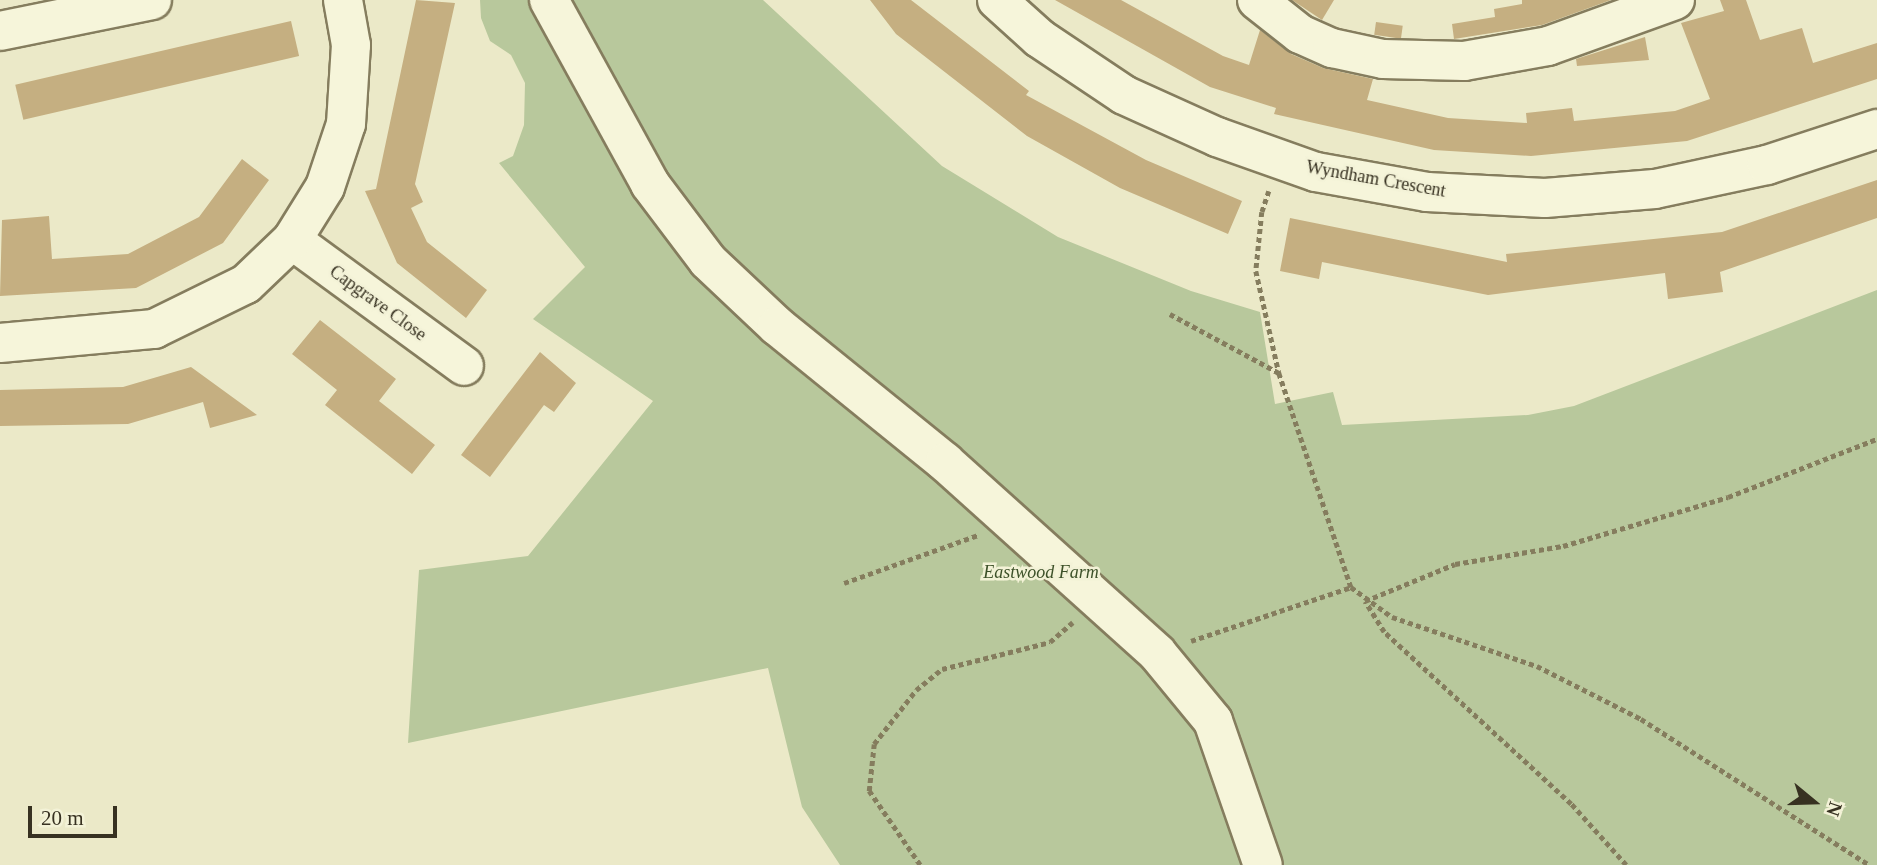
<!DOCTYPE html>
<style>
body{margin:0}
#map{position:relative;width:1877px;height:865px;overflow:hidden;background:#ebe9c8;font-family:Georgia,serif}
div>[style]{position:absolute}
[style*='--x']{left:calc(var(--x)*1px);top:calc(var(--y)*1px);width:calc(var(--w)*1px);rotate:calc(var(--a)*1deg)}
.green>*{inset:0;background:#b8c89c}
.building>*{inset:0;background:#c5af81;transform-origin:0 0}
.path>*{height:4.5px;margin-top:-2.25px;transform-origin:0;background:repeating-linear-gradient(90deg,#857d5e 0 5px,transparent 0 8.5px)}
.roads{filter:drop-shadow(2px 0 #857d5e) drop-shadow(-2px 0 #857d5e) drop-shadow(0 2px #857d5e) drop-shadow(0 -2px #857d5e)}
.minor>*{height:38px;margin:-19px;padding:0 19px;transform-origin:19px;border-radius:19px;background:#f6f5da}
span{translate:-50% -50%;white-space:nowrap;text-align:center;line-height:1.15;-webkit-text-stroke:5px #f3f2d7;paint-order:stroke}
.street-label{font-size:18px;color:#373121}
.park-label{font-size:18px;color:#3d5129;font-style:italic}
.north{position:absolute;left:1779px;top:767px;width:70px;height:70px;-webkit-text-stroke:5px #f3f2d7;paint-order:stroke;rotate:109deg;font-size:19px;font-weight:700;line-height:28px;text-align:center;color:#373121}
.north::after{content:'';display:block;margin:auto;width:24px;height:32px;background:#373121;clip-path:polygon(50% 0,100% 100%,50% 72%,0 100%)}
.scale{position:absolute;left:28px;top:806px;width:89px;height:32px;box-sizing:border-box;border:4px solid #373121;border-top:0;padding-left:9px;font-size:21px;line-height:24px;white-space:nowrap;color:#373121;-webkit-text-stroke:5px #f3f2d7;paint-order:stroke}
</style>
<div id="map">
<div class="green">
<div style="clip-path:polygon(480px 0,763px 0,942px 166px,1058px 237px,1191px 291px,1260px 312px,1275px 404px,1333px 392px,1342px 425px,1528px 415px,1574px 406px,1877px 290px,1877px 865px,840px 865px,802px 807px,768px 668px,408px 743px,419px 570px,528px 556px,653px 401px,533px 319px,585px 267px,499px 163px,513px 156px,524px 125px,525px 83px,511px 55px,490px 41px,481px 18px)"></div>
</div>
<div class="building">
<div style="clip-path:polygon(416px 0,455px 3px,415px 184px,423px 202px,411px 208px,427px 242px,487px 290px,466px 318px,397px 263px,365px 191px,376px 189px)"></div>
<div style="clip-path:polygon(870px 0,911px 0,1029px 91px,1026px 95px,1146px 160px,1242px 201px,1228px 234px,1120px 188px,1027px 136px,896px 34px)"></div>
<div style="clip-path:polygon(1055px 0,1121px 0,1223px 56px,1249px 65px,1260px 30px,1291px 54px,1323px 68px,1373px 79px,1367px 100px,1448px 118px,1527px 123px,1526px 113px,1572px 108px,1574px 121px,1675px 111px,1710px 99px,1681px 23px,1724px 11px,1720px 0,1746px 0,1760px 40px,1802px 28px,1813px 63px,1877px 43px,1877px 79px,1687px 141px,1531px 156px,1434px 150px,1274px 114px,1276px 108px,1210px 87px)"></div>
<div style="clip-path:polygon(1292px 0,1334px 0,1322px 20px)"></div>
<div style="clip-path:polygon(1522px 0,1611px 0,1542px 25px,1454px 39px,1452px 24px,1495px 17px,1494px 9px,1522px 4px)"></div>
<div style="left:291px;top:21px;width:36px;height:283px;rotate:77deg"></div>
<div style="left:1376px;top:22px;width:27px;height:13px;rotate:8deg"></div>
<div style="clip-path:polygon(1645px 37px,1649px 60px,1577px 66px,1576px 59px)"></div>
<div style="clip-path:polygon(242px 159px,269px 180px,223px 243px,136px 288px,0 296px,2px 220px,49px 216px,52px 259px,128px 254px,199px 217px)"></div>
<div style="clip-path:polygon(1877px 180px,1877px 218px,1720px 272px,1723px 292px,1668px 299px,1665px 273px,1488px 295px,1322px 262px,1319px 279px,1280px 271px,1290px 218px,1507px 262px,1506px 254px,1722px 232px)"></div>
<div style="clip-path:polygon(320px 320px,396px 379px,379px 401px,435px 445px,412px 474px,325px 405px,337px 390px,292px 354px)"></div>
<div style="clip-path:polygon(540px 352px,576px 383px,554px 412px,544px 405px,490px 477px,461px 455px)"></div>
<div style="clip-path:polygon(191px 367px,257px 415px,210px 428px,203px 402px,128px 424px,0 426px,0 390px,123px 387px)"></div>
</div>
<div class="path">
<div style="--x:1269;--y:191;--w:22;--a:108"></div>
<div style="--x:1262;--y:212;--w:59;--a:95.8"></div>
<div style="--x:1256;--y:271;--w:105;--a:77.3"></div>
<div style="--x:1279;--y:373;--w:226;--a:71.4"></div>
<div style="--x:1351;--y:587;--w:51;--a:36.2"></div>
<div style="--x:1392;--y:617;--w:153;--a:18.7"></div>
<div style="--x:1537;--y:666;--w:117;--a:27"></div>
<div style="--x:1641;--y:719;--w:271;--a:32.6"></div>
<div style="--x:1170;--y:314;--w:124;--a:28.4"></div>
<div style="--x:844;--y:583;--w:142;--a:-19.7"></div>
<div style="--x:1191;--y:641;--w:169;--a:-18.6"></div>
<div style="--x:920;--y:865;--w:90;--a:-124.6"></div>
<div style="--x:869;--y:791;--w:47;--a:-83.9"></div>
<div style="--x:874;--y:744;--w:68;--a:-52.1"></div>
<div style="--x:916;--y:690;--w:33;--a:-39"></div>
<div style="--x:942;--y:669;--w:111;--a:-14"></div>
<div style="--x:1050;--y:642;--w:30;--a:-41"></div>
<div style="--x:1626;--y:865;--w:82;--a:-132"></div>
<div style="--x:1571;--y:804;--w:254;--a:-137.4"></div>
<div style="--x:1384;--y:632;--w:36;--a:-122"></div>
<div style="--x:1365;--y:601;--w:97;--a:-22.3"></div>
<div style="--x:1455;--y:564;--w:109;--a:-9.5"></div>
<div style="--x:1563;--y:546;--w:172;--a:-16.5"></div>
<div style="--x:1728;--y:497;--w:160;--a:-21.3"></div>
</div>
<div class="roads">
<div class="minor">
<div style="--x:549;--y:0;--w:210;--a:61.2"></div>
<div style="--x:650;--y:184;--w:96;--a:53"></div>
<div style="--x:708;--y:261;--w:95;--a:43.3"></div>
<div style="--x:777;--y:326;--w:216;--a:39"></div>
<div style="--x:945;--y:462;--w:285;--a:42"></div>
<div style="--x:1157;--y:653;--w:88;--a:50.5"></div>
<div style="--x:1213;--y:721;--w:152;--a:70.9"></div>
<div style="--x:997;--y:0;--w:57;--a:42.1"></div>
<div style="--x:1039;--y:38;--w:102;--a:33.8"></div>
<div style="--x:1124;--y:95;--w:102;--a:24.3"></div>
<div style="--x:1217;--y:137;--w:105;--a:19.5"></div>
<div style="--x:1316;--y:172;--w:113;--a:10.2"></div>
<div style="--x:1427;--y:192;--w:118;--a:2.9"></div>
<div style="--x:1545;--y:198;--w:110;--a:-4.7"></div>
<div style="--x:1655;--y:189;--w:115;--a:-12.1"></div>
<div style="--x:1767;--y:165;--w:116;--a:-18.1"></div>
<div style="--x:1257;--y:0;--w:55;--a:38.3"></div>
<div style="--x:1300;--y:34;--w:35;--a:24"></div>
<div style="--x:1332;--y:48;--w:52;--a:12.2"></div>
<div style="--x:1383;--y:59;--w:81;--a:1.4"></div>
<div style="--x:1464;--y:61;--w:85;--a:-10.1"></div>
<div style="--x:1548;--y:46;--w:135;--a:-19.9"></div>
<div style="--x:0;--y:31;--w:155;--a:-11.5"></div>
<div style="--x:292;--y:240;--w:213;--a:36.2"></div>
<div style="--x:0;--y:343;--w:155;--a:-5.2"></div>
<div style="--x:154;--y:329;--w:102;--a:-26.1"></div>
<div style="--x:246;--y:284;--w:64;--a:-43.7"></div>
<div style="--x:292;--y:240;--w:62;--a:-58.1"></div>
<div style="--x:325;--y:187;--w:66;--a:-71.6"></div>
<div style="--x:346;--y:124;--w:79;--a:-86.4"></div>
<div style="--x:351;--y:45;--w:46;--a:-100.1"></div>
</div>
</div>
<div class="street-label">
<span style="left:1376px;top:179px;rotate:10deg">Wyndham Crescent</span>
<span style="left:378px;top:303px;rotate:36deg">Capgrave Close</span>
</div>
<div class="park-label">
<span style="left:1041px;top:572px">Eastwood Farm</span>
</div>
<div class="north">N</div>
<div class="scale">20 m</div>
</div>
